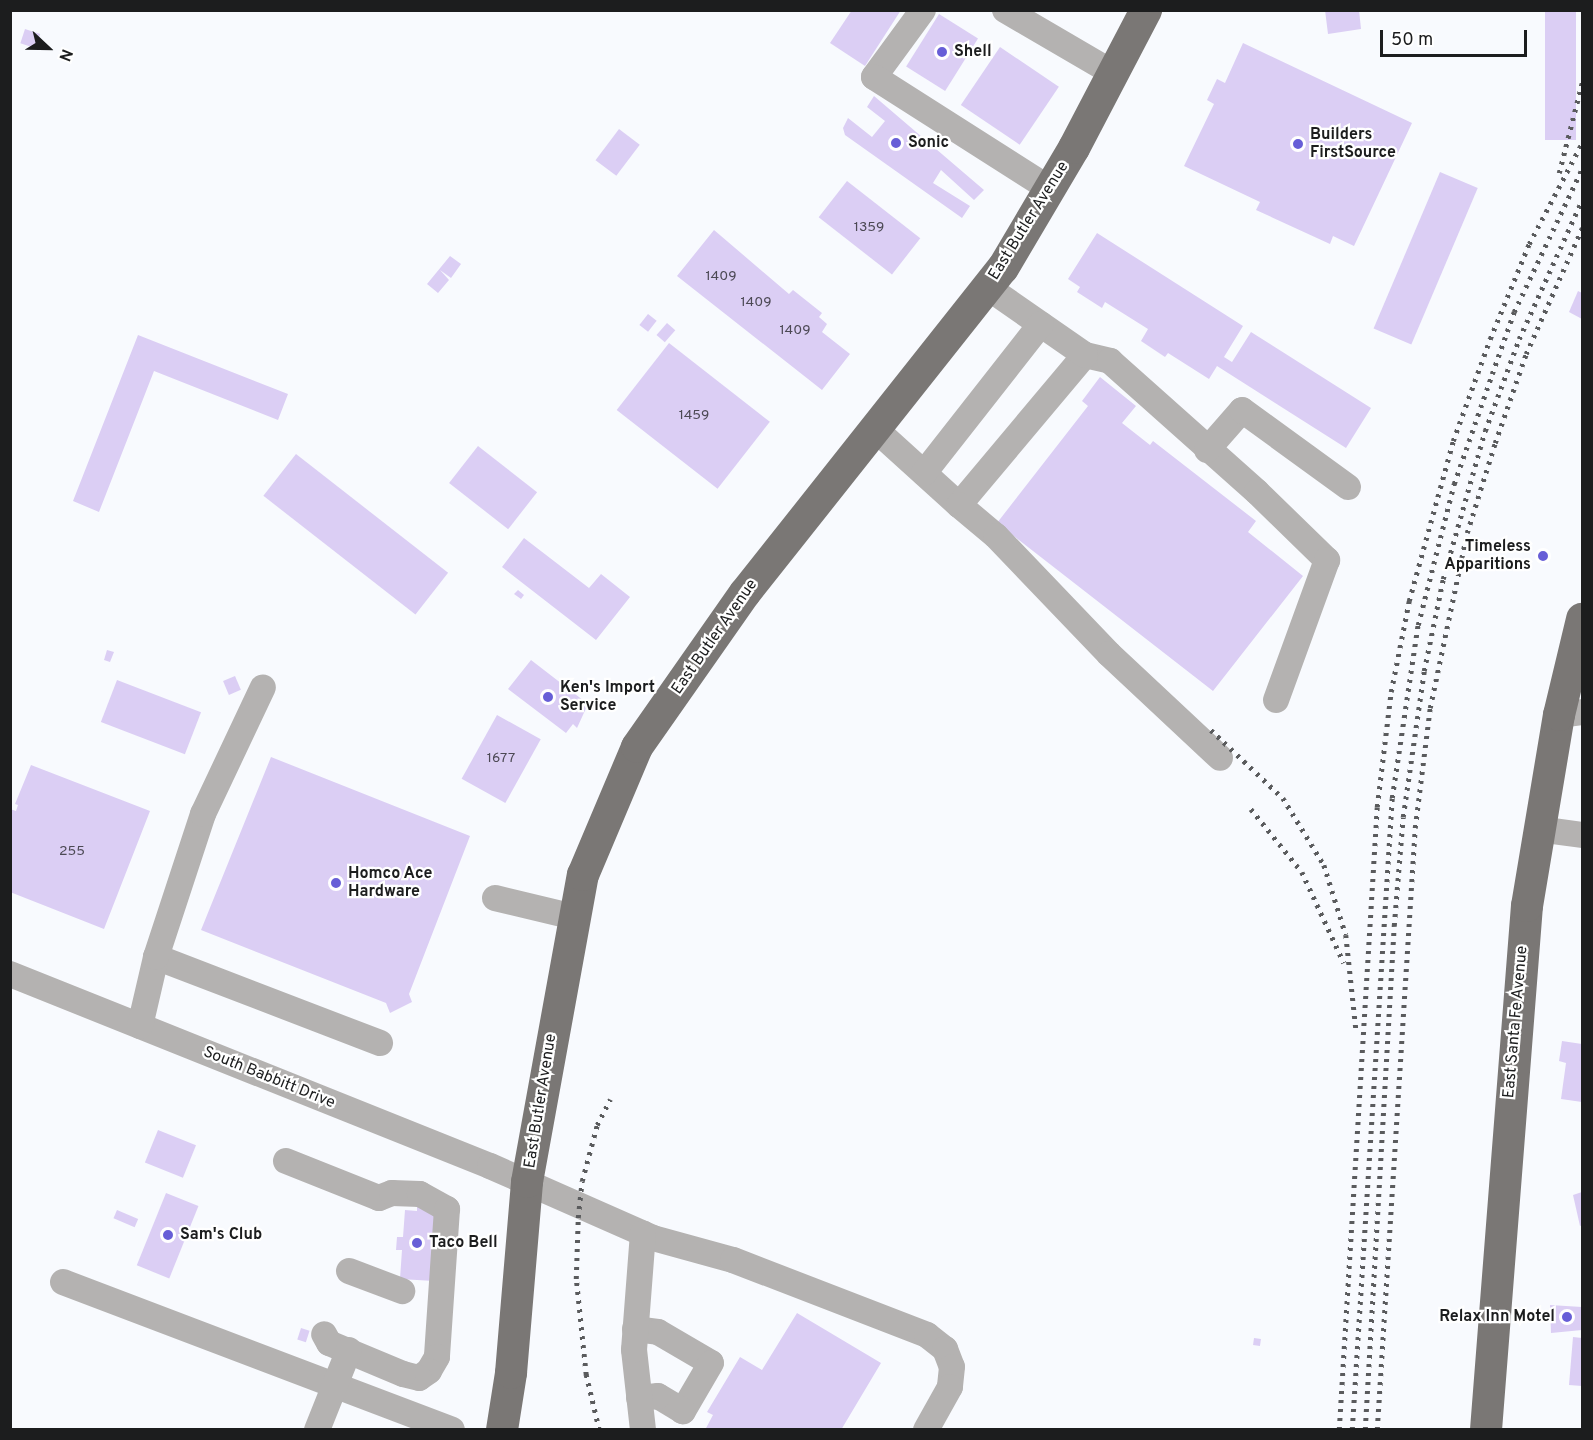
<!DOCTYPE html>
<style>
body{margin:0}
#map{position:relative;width:1593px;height:1440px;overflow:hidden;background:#f8fafe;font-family:Overpass,sans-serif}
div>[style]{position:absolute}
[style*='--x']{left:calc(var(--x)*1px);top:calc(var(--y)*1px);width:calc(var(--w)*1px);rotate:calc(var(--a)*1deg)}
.building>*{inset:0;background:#dbcef4;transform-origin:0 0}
.minor>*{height:26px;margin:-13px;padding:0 13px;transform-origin:13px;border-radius:13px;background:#b4b2b1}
.major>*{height:32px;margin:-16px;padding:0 16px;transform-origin:16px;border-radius:16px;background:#7a7775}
.rail>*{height:4.5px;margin-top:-2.25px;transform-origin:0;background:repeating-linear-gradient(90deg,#5a5b5d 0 3px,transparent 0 9px)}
.dots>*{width:16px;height:16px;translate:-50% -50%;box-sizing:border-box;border:3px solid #fff;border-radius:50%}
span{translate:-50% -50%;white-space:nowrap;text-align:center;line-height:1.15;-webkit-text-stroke:4.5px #fff;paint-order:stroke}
.number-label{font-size:14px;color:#4c4954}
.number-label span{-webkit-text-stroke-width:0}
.poi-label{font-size:16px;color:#1c1d1e;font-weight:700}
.left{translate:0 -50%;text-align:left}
.right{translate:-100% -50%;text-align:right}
.street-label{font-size:16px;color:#1c1d1e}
.frame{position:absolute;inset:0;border:12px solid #1c1d1e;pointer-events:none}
.north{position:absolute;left:18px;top:18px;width:60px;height:60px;-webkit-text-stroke:4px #fff;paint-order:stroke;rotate:112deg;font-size:16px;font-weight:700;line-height:24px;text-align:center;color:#1c1d1e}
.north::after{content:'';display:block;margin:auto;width:21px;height:27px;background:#1c1d1e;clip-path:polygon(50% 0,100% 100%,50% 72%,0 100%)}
.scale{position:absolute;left:1380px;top:30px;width:147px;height:27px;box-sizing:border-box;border:3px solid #1c1d1e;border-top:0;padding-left:8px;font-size:18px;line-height:21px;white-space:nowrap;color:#1c1d1e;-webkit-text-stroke:4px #fff;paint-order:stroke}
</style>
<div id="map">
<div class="building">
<div style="clip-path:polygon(852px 10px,901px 10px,865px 66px,830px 43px)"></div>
<div style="clip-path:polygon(1325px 10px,1359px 10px,1361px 29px,1328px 34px)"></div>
<div style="left:1545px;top:10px;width:31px;height:130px"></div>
<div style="left:939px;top:14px;width:46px;height:62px;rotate:32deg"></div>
<div style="left:25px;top:29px;width:16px;height:15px;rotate:18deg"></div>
<div style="clip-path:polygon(1243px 43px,1412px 123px,1354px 246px,1333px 236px,1330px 244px,1256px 210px,1260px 202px,1184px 166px,1214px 104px,1207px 100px,1217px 79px,1225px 83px)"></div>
<div style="left:1000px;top:47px;width:71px;height:70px;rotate:34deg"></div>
<div style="clip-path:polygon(874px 96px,984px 190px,974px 200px,941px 170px,933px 183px,970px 206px,962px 218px,845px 135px,843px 128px,848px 118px,872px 137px,885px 121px,867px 107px)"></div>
<div style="left:619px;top:129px;width:26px;height:39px;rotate:37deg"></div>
<div style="left:1440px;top:172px;width:41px;height:170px;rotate:23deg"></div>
<div style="left:847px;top:181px;width:93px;height:46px;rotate:38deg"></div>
<div style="clip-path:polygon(714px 230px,789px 294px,793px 290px,822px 313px,819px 317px,827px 324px,822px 332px,850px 354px,822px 390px,677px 276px)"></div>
<div style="clip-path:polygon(1097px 233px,1243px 326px,1224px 357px,1232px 362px,1251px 332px,1371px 408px,1346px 448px,1217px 366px,1209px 379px,1168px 353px,1165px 357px,1141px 341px,1148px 329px,1105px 302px,1102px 308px,1077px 292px,1080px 287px,1068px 279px)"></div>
<div style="clip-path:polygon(450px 256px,461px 264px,451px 278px,440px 270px,449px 280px,438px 293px,427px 284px)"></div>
<div style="clip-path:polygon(1578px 291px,1582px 293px,1582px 319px,1569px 312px)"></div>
<div style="left:648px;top:314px;width:11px;height:14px;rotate:38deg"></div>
<div style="left:667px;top:323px;width:11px;height:16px;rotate:41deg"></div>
<div style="clip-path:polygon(138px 335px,288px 394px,278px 420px,154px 371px,99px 512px,73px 501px)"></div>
<div style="left:669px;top:343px;width:128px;height:85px;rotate:38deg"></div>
<div style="clip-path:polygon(1100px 377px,1136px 406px,1122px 423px,1150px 445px,1153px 441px,1256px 521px,1248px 532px,1303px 576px,1213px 691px,997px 523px,1088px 406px,1082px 401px)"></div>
<div style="left:478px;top:446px;width:75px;height:47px;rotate:38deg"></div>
<div style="left:296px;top:454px;width:193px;height:53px;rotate:38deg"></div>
<div style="clip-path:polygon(524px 538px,589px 588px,601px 574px,630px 597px,596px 640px,502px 567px)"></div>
<div style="clip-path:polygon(518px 590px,524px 595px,521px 599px,514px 594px)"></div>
<div style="clip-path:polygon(107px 650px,114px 652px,110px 662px,104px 660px)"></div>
<div style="clip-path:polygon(531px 660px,588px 704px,577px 728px,573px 724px,566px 733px,508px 689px)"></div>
<div style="left:235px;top:676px;width:15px;height:13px;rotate:67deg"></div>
<div style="left:117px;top:680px;width:90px;height:45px;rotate:21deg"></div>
<div style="left:497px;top:715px;width:50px;height:73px;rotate:29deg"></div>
<div style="clip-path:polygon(271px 757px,470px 836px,409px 994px,412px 1002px,390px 1013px,386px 1003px,201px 930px)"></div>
<div style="clip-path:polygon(31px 765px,150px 811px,104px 929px,10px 892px,10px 809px,16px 811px,18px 805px,15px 804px)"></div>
<div style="clip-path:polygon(1562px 1041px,1582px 1044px,1582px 1102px,1561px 1099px,1566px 1063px,1559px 1061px)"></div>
<div style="left:158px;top:1130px;width:41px;height:35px;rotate:22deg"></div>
<div style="clip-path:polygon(1582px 1192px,1582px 1225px,1580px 1226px,1573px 1195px)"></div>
<div style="left:166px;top:1193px;width:35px;height:78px;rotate:22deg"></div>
<div style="clip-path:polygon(417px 1205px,439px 1212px,434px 1281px,400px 1279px,402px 1250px,396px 1250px,397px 1237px,403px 1237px,405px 1210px,417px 1211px)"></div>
<div style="left:117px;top:1210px;width:23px;height:9px;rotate:23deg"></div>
<div style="clip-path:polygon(1550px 1305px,1582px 1307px,1582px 1330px,1551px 1333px)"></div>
<div style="clip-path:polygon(797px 1313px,881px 1363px,841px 1430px,705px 1430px,713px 1415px,707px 1412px,740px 1357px,762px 1370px)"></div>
<div style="left:301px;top:1328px;width:9px;height:12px;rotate:18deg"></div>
<div style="clip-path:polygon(1573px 1337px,1582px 1338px,1582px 1386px,1569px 1385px)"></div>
<div style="left:1254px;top:1338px;width:7px;height:7px;rotate:8deg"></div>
</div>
<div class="minor">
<div style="--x:923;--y:10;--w:83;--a:126.2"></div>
<div style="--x:874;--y:77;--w:209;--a:32.5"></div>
<div style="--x:1005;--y:10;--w:125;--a:30.3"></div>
<div style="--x:1085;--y:355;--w:26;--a:13"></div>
<div style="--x:1110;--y:361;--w:197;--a:41.7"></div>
<div style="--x:1257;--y:492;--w:98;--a:44.2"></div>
<div style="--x:1327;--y:560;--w:149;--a:110"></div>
<div style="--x:874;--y:428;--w:115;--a:42.2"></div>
<div style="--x:959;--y:505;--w:196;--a:-50"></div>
<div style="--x:1085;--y:355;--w:119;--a:-145.2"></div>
<div style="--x:1207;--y:450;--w:53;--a:-48.8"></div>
<div style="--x:1242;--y:410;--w:131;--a:36"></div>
<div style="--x:924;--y:473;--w:189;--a:-51.9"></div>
<div style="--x:959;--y:505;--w:48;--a:40"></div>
<div style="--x:996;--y:536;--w:163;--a:46.2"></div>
<div style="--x:1109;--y:654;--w:152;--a:43.1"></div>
<div style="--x:1559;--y:715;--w:23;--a:-7"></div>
<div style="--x:1538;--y:829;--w:44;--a:7.8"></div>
<div style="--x:495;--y:898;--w:81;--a:13.5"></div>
<div style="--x:156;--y:957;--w:240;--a:21"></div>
<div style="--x:10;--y:974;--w:517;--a:21.8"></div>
<div style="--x:490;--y:1166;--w:178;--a:23.8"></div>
<div style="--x:653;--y:1238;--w:83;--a:15.4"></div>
<div style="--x:733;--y:1260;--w:208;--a:21.1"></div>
<div style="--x:927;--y:1335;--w:23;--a:38"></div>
<div style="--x:945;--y:1349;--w:19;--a:69"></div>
<div style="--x:952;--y:1367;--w:20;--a:96"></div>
<div style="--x:950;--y:1387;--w:49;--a:119.2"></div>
<div style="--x:140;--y:1026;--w:71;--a:-76.9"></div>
<div style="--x:156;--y:957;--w:151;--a:-71.8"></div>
<div style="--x:203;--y:814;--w:140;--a:-64.7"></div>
<div style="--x:286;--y:1161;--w:100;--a:21.7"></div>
<div style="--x:379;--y:1198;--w:14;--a:-21"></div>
<div style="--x:392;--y:1193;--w:28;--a:2"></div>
<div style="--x:420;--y:1194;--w:31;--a:29"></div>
<div style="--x:447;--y:1209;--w:148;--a:93.9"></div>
<div style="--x:437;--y:1357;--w:16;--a:120"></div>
<div style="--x:429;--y:1371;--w:12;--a:145"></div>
<div style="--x:419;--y:1378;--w:16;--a:-166"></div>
<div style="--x:403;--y:1374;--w:80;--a:-157.3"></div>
<div style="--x:329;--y:1343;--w:10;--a:-119"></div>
<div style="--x:349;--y:1271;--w:57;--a:20.7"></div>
<div style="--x:63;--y:1282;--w:416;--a:20.8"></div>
<div style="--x:635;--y:1329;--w:23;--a:7"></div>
<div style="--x:658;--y:1332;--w:61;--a:30.3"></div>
<div style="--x:711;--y:1363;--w:56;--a:120.3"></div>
<div style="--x:683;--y:1411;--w:29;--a:-149"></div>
<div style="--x:658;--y:1396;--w:19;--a:174"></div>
<div style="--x:317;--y:1430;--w:86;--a:-68.2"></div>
<div style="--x:643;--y:1430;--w:81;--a:-96.4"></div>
<div style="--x:634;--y:1350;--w:117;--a:-85.6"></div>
</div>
<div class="major">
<div style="--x:502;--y:1430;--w:58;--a:-81"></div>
<div style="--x:511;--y:1373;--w:192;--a:-85.2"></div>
<div style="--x:527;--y:1182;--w:312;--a:-79.7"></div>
<div style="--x:583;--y:875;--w:139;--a:-67.1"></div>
<div style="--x:637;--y:747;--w:188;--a:-55"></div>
<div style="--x:745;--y:593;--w:415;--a:-51.6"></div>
<div style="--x:1003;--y:268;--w:139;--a:-59.4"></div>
<div style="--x:1074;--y:148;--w:156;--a:-62.4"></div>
<div style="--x:1486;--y:1430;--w:526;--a:-85.53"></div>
<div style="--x:1527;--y:906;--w:194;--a:-80.5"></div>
<div style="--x:1559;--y:715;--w:99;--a:-76.5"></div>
</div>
<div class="rail">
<div style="--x:1559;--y:173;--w:93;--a:-75.7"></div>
<div style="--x:1211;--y:730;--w:99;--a:43.4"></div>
<div style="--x:1283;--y:798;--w:79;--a:58.5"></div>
<div style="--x:1324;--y:865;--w:73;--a:72.6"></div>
<div style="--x:1346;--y:935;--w:94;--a:83.9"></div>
<div style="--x:1251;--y:809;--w:81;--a:51"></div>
<div style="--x:1302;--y:872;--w:100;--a:65.2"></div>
<div style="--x:599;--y:1430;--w:57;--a:-103.3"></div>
<div style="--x:586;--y:1375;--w:97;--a:-95.9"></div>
<div style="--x:576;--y:1279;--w:61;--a:-88.1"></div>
<div style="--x:578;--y:1218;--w:37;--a:-84"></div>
<div style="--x:582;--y:1181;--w:58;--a:-75"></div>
<div style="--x:597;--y:1125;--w:29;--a:-63"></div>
<div style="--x:1339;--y:1430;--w:624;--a:-86.51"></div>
<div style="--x:1377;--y:807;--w:116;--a:-83.1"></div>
<div style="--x:1391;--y:692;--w:93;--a:-78.8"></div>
<div style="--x:1409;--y:601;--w:166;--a:-74.6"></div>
<div style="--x:1453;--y:441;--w:109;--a:-70.1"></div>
<div style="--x:1490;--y:339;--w:103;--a:-67.7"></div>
<div style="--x:1529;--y:244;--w:114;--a:-62.3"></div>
<div style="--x:1352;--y:1430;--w:633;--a:-86.38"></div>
<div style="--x:1392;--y:798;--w:175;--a:-81.5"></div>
<div style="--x:1418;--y:625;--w:146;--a:-75.7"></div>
<div style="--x:1454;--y:484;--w:116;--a:-70.9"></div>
<div style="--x:1492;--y:374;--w:66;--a:-70.5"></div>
<div style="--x:1514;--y:312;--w:158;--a:-64.6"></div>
<div style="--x:1365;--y:1430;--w:505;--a:-86.71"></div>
<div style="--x:1394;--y:926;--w:109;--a:-85.3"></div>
<div style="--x:1403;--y:817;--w:148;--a:-81.8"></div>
<div style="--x:1424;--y:671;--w:94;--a:-78.3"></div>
<div style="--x:1443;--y:579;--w:154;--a:-74.2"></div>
<div style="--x:1485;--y:431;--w:98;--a:-69.7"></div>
<div style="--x:1519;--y:339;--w:153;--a:-65.6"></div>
<div style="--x:1377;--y:1430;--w:603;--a:-86.39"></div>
<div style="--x:1415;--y:828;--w:121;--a:-82.9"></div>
<div style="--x:1430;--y:708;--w:179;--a:-78.1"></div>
<div style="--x:1467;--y:533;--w:94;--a:-72.7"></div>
<div style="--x:1495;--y:443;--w:94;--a:-70.8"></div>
<div style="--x:1526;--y:354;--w:138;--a:-66"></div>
</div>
<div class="dots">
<div style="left:942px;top:52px;background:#675ed7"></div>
<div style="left:896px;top:143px;background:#675ed7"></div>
<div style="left:1298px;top:144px;background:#675ed7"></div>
<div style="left:1543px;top:556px;background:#675ed7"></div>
<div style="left:548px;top:697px;background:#675ed7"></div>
<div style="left:336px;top:883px;background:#675ed7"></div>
<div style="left:168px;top:1235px;background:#675ed7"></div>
<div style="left:417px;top:1243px;background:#675ed7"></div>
<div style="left:1567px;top:1317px;background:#675ed7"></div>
</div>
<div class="number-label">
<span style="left:869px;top:228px">1359</span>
<span style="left:721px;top:277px">1409</span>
<span style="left:756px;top:303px">1409</span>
<span style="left:795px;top:331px">1409</span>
<span style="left:694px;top:416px">1459</span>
<span style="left:501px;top:759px">1677</span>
<span style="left:72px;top:852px">255</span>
</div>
<div class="poi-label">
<span class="left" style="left:954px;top:52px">Shell</span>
<span class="left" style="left:1310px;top:144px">Builders<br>FirstSource</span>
<span class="left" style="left:908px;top:143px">Sonic</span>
<span class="right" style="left:1531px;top:556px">Timeless<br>Apparitions</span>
<span class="left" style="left:560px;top:697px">Ken's Import<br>Service</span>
<span class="left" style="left:348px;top:883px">Homco Ace<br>Hardware</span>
<span class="left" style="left:180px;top:1235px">Sam's Club</span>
<span class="left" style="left:429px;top:1243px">Taco Bell</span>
<span class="right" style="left:1555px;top:1317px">Relax Inn Motel</span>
</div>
<div class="street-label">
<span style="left:1029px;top:221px;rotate:-58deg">East Butler Avenue</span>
<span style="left:715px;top:637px;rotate:-55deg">East Butler Avenue</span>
<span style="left:1516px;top:1022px;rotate:-85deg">East Santa Fe Avenue</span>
<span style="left:269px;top:1078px;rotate:22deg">South Babbitt Drive</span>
<span style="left:541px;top:1101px;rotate:-81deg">East Butler Avenue</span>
</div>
<div class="frame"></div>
<div class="north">N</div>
<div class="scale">50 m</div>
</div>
